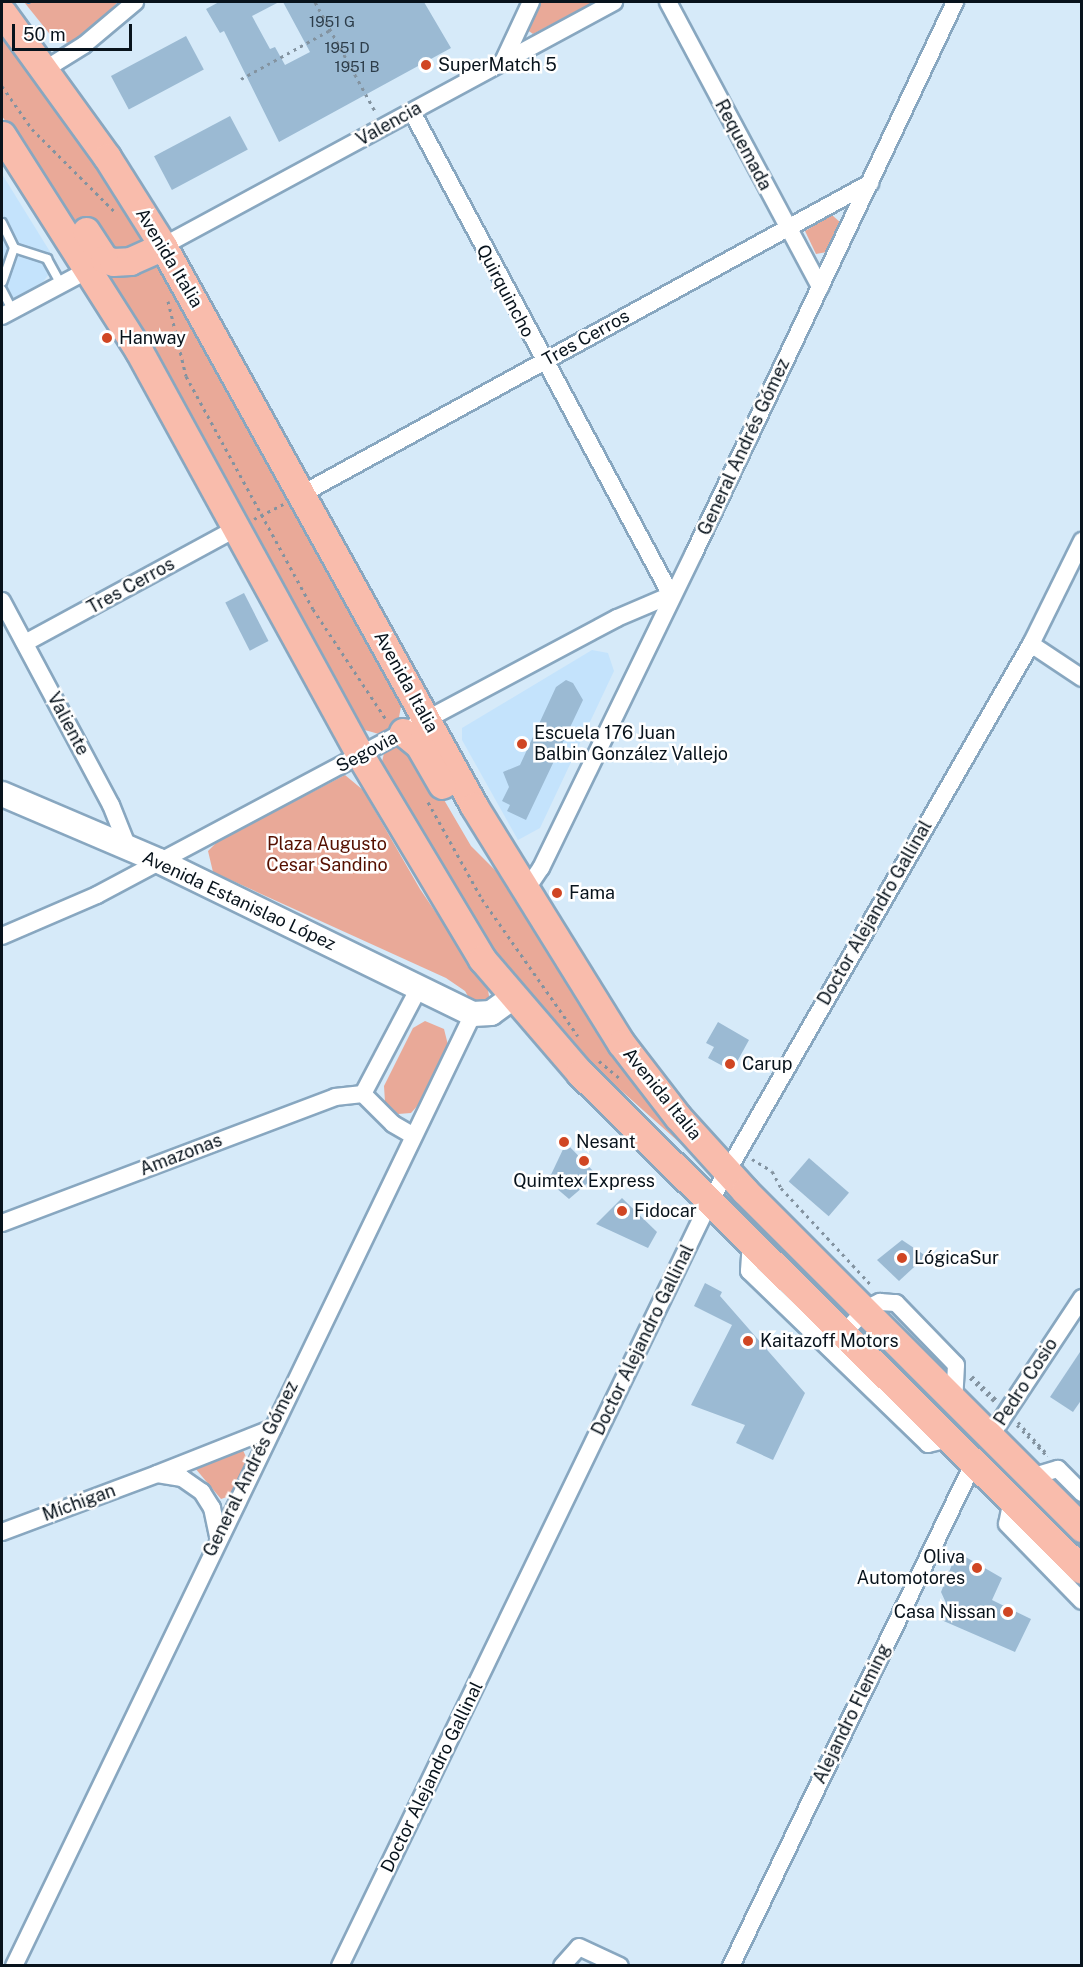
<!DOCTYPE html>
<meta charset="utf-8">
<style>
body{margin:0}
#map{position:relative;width:1083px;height:1967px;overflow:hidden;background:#d6eaf9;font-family:"Public Sans",sans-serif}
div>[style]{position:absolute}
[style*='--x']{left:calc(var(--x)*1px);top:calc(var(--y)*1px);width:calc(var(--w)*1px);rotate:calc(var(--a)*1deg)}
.built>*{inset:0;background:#c4e3fc}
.green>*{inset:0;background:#e9a998}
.stream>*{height:4.5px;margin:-2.25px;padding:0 2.25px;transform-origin:2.25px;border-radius:2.25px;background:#5698c9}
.building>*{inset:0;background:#9bbad3;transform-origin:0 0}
.path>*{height:3px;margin-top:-1.5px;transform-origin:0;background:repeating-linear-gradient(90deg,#8393a0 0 3px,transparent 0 7.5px)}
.roads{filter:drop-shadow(2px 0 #88a7c0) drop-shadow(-2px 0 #88a7c0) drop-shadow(0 2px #88a7c0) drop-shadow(0 -2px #88a7c0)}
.lane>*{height:8px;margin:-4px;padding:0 4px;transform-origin:4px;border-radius:4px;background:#fff}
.street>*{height:16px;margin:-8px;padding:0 8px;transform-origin:8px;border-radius:8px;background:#fff}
.secondary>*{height:24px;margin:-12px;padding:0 12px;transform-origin:12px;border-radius:12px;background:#fff}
.primary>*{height:27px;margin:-13.5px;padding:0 13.5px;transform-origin:13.5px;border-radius:13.5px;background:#f9bcac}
.dots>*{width:16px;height:16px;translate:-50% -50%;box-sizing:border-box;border:3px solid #fff;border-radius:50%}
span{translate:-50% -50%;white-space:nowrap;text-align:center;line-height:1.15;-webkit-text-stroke:5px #fff;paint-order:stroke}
.number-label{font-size:15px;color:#2d3d4a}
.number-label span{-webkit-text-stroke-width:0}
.poi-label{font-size:18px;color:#08131c}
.left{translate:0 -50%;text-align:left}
.right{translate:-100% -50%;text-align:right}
.street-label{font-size:18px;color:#08131c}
.park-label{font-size:18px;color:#551000}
.frame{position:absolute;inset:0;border:3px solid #08131c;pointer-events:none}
.scale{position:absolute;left:12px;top:24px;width:120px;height:27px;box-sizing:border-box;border:3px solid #08131c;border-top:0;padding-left:8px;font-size:18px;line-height:21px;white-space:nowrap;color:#08131c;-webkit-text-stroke:4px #fff;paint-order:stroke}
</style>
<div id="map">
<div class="built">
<div style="clip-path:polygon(2px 174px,57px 263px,43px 282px,2px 305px)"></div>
<div style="clip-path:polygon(592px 650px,608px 653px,614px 671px,540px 828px,518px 840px,462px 740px,462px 728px)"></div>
</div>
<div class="green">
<div style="clip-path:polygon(24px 2px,118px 2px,80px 40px,65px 43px,53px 38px)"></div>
<div style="clip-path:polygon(538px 2px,594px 2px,533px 34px,526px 29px)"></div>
<div style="clip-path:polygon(2px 33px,126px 211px,201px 335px,402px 702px,398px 722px,379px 734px,361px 729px,121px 296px,2px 116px)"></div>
<div style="clip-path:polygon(832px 215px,841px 223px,827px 252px,816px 254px,805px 231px)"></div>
<div style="clip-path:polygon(402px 744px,426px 769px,471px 846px,504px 879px,698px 1159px,571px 1046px,499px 960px,446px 881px,381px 766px,384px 753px)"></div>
<div style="clip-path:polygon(345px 775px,363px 790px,420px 889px,488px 990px,490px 1002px,473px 1005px,465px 991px,446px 978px,213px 872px,208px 851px,218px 841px)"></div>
<div style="clip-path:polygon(425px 1021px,444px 1029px,448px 1045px,420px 1103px,411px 1113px,398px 1114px,385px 1102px,384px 1086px,413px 1028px)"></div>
<div style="clip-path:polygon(735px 1206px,792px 1262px,832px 1293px,846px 1315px,841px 1316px)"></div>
<div style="clip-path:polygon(860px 1324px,1081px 1545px,1081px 1556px,857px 1329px)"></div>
<div style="clip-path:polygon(242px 1448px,247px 1459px,230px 1496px,221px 1499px,195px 1468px)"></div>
</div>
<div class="stream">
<div style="--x:28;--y:2;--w:1;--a:0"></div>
</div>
<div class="building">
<div style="clip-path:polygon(219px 2px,279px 2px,252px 16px,270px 49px,275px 47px,285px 65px,310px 52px,283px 2px,424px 2px,451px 48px,279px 142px,224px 31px,220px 33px,206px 9px)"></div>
<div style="left:186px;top:36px;width:38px;height:85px;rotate:62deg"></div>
<div style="left:230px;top:116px;width:38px;height:86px;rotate:62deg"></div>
<div style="left:244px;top:593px;width:54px;height:21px;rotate:63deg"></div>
<div style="clip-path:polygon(566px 680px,573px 683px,583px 700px,526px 820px,507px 811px,510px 805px,502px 801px,509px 787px,503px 772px,520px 765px,556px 687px)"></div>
<div style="clip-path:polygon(718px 1022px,749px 1040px,732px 1071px,708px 1058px,714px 1047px,706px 1043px)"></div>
<div style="clip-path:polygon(566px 1143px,597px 1175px,569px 1199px,548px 1181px)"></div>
<div style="left:809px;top:1158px;width:53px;height:31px;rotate:41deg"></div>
<div style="clip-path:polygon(622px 1198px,657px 1232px,648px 1248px,596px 1224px)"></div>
<div style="clip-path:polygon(902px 1240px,926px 1256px,899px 1281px,877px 1260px)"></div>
<div style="clip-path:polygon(705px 1283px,722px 1292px,720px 1296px,805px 1393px,773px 1460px,736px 1443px,745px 1425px,691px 1405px,732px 1325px,694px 1306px)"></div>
<div style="clip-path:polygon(1082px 1349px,1082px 1399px,1073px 1412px,1050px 1397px)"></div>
<div style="clip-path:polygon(957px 1552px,1002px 1578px,992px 1600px,1031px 1619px,1015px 1652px,939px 1619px,946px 1603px,941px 1592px)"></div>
</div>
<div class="path">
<div style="--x:315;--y:2;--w:127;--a:61.2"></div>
<div style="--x:241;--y:79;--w:102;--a:-28.8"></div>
<div style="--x:2;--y:86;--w:52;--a:55.1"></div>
<div style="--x:32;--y:129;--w:116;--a:45"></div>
<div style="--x:168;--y:301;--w:77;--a:76.5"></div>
<div style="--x:186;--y:376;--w:265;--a:61.4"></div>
<div style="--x:313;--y:609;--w:134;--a:56.5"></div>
<div style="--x:254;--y:519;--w:33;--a:-27"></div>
<div style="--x:428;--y:802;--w:111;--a:60.9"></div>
<div style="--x:482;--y:899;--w:167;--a:55"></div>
<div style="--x:599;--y:1061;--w:26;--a:40"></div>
<div style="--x:752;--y:1159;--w:23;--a:31"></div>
<div style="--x:772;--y:1171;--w:19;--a:62"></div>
<div style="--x:781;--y:1188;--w:134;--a:47.1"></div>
<div style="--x:972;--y:1376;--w:35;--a:44"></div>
<div style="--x:970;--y:1378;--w:36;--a:44"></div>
<div style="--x:1018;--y:1422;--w:45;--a:47.7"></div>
<div style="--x:1017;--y:1425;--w:45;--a:45.9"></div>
</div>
<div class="roads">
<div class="lane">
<div style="--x:2;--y:223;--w:28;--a:64"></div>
<div style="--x:14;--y:248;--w:36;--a:109"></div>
<div style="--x:14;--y:248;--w:35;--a:18"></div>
<div style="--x:47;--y:259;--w:29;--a:61"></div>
<div style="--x:2;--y:290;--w:22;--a:63"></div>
</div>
<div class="street">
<div style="--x:668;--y:2;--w:323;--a:61.9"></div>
<div style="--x:503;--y:62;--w:66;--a:-65"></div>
<div style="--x:44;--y:70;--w:47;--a:-32"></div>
<div style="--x:84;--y:45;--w:67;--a:-40.1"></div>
<div style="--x:163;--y:246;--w:513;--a:-28.41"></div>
<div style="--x:2;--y:316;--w:100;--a:-28.1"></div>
<div style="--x:302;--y:494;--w:648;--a:-28.7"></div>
<div style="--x:2;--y:601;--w:231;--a:61.9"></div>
<div style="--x:111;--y:805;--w:48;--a:68.2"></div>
<div style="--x:25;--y:643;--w:241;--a:-28.5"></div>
<div style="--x:1031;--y:644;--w:61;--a:33.7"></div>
<div style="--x:526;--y:890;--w:27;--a:-56"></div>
<div style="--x:541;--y:868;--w:350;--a:-64.1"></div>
<div style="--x:694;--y:553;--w:610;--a:-64.65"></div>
<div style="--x:2;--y:936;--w:103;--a:-23.3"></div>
<div style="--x:97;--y:895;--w:589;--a:-28.04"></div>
<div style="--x:617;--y:618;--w:59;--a:-23.1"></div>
<div style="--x:671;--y:595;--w:548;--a:-118.2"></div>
<div style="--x:363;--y:1094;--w:42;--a:45"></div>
<div style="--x:393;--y:1124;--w:22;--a:30"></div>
<div style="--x:2;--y:1223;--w:356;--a:-20.7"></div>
<div style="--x:335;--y:1097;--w:28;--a:-6"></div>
<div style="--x:363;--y:1094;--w:120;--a:-62.2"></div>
<div style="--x:751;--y:1242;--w:29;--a:94"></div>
<div style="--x:749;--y:1271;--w:249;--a:44"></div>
<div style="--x:928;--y:1444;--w:23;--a:-13"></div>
<div style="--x:842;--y:1335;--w:35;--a:-47"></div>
<div style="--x:866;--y:1309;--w:16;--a:-27"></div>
<div style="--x:880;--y:1302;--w:16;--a:4"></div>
<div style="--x:896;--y:1303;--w:86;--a:45.9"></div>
<div style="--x:956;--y:1365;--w:36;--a:93"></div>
<div style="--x:990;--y:1437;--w:167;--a:-56.5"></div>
<div style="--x:1031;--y:1477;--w:28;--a:-17"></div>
<div style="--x:1058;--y:1469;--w:34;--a:45"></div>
<div style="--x:1012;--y:1499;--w:25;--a:101"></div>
<div style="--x:1007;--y:1524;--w:107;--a:45.8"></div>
<div style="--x:2;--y:1532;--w:165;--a:-20.5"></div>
<div style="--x:218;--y:1536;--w:29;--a:-102"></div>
<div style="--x:212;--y:1508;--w:19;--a:-122"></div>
<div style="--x:202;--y:1492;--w:24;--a:-145"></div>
<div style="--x:182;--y:1478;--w:25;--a:-171"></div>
<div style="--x:157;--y:1474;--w:125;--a:-21.6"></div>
<div style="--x:14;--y:1966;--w:1057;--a:-64.26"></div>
<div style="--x:340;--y:1966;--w:848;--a:-64.19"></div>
<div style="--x:709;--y:1203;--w:645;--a:-60.06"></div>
<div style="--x:1031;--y:644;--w:115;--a:-63.7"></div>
<div style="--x:562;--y:1966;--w:25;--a:-48"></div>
<div style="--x:579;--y:1947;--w:45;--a:24.9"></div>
<div style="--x:731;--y:1966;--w:560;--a:-64.26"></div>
</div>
<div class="secondary">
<div style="--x:2;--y:794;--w:171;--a:23.1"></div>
<div style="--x:159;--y:861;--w:349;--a:26"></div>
<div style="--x:473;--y:1014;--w:18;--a:-3"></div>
<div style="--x:491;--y:1013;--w:26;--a:-36"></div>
</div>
<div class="primary">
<div style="--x:2;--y:12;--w:179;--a:54.1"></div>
<div style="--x:107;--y:157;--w:105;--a:57.8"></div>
<div style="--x:163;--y:246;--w:641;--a:60.95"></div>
<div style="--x:474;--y:806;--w:279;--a:58.2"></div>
<div style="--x:621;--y:1043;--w:93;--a:52.4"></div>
<div style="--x:678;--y:1117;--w:100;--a:47.8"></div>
<div style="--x:745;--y:1191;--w:477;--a:45"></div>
<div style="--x:2;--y:135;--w:256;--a:57.6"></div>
<div style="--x:139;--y:351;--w:460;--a:61.3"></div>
<div style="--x:360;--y:755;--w:238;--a:59.1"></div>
<div style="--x:482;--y:959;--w:150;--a:49.3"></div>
<div style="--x:580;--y:1073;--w:706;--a:44.71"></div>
<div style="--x:86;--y:231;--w:33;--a:57"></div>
<div style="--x:104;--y:259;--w:9;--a:18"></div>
<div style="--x:113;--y:262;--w:17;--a:-3"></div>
<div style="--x:130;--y:261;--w:36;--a:-24"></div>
<div style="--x:403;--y:732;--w:21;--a:39"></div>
<div style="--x:419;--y:745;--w:46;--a:60.1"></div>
</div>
</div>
<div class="dots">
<div style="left:426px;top:65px;background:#d04623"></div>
<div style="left:107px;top:338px;background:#d04623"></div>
<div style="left:522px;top:744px;background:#d04623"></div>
<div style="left:557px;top:893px;background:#d04623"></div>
<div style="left:730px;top:1064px;background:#d04623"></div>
<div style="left:564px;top:1142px;background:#d04623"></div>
<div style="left:584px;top:1161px;background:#d04623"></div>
<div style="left:622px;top:1211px;background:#d04623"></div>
<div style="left:902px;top:1258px;background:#d04623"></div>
<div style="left:748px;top:1341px;background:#d04623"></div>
<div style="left:977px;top:1568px;background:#d04623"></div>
<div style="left:1008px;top:1612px;background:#d04623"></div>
</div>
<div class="number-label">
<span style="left:332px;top:22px">1951 G</span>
<span style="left:347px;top:48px">1951 D</span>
<span style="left:357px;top:67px">1951 B</span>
</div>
<div class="poi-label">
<span class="left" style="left:438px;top:65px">SuperMatch 5</span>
<span class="left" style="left:119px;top:338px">Hanway</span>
<span class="left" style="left:534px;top:744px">Escuela 176 Juan<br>Balbin González Vallejo</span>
<span class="left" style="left:569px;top:893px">Fama</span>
<span class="left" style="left:742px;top:1064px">Carup</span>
<span class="left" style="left:576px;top:1142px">Nesant</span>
<span style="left:584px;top:1181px">Quimtex Express</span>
<span class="left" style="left:634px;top:1211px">Fidocar</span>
<span class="left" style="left:914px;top:1258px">LógicaSur</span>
<span class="left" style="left:760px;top:1341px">Kaitazoff Motors</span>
<span class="right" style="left:965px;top:1568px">Oliva<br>Automotores</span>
<span class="right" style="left:996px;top:1612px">Casa Nissan</span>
</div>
<div class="street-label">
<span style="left:389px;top:124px;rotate:-29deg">Valencia</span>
<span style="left:743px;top:145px;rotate:62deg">Requemada</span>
<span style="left:169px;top:258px;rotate:59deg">Avenida Italia</span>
<span style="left:505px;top:291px;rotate:62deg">Quirquincho</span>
<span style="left:586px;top:338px;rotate:-29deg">Tres Cerros</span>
<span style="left:744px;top:447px;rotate:-65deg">General Andrés Gómez</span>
<span style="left:131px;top:586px;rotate:-29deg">Tres Cerros</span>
<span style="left:406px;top:682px;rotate:61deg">Avenida Italia</span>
<span style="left:68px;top:724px;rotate:62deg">Valiente</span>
<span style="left:367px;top:752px;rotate:-28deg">Segovia</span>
<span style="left:239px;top:901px;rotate:25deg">Avenida Estanislao López</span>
<span style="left:875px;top:913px;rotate:-60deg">Doctor Alejandro Gallinal</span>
<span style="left:662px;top:1094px;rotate:51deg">Avenida Italia</span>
<span style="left:181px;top:1155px;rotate:-21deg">Amazonas</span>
<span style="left:643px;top:1340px;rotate:-64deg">Doctor Alejandro Gallinal</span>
<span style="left:1026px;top:1382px;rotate:-57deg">Pedro Cosio</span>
<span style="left:251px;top:1469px;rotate:-64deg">General Andrés Gómez</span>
<span style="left:79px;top:1503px;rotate:-20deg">Míchigan</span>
<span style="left:852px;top:1714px;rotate:-64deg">Alejandro Fleming</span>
<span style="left:432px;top:1777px;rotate:-64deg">Doctor Alejandro Gallinal</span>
</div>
<div class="park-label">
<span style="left:327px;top:855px">Plaza Augusto<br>Cesar Sandino</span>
</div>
<div class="frame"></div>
<div class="scale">50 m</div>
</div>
